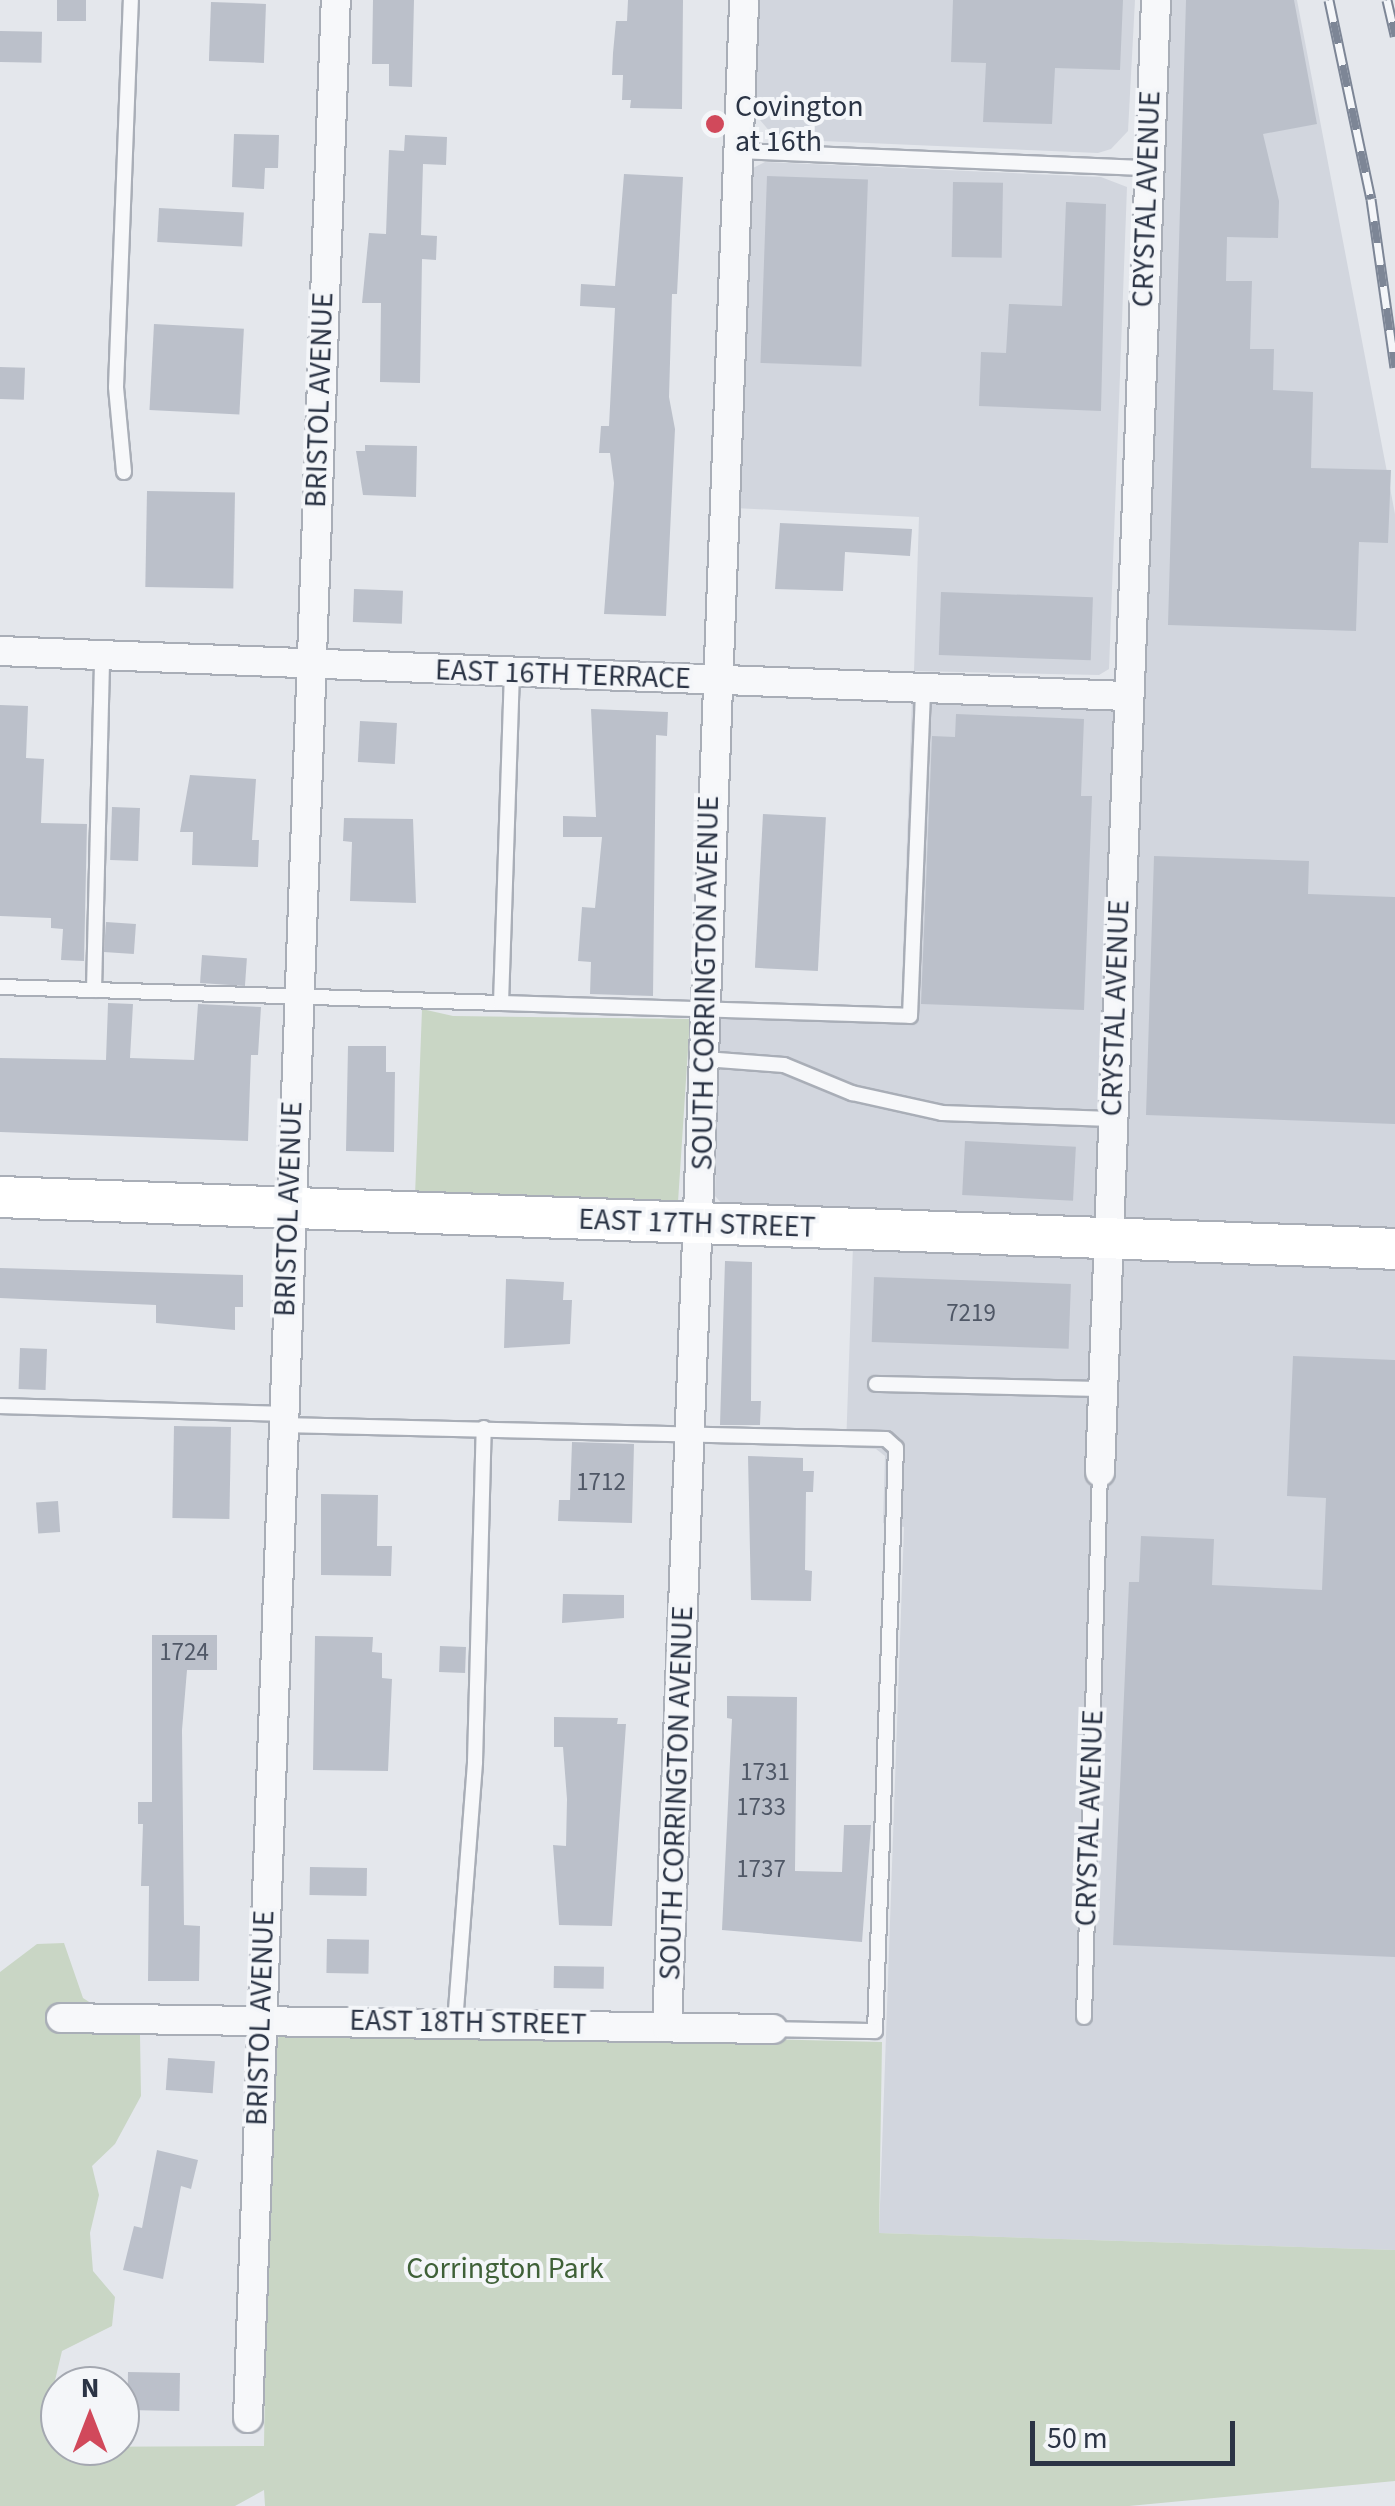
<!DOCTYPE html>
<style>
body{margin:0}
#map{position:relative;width:1395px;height:2506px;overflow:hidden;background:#e4e7ec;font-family:"Source Sans 3",sans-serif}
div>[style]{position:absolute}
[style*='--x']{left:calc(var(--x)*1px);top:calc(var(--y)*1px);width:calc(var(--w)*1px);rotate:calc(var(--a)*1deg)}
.built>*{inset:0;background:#d2d6de}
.green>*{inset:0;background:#c9d6c5}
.building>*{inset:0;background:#bbc0ca;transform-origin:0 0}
.roads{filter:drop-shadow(2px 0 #a9aeb7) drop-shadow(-2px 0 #a9aeb7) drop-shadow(0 2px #a9aeb7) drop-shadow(0 -2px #a9aeb7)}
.lane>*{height:14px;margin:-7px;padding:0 7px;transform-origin:7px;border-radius:7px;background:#f7f8fa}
.street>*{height:28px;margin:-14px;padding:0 14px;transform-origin:14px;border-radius:14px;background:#f7f8fa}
.secondary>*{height:40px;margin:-20px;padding:0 20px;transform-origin:20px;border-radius:20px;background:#fff}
.rail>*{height:11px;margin-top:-5.5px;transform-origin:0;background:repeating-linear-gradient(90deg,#f4f6f9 0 22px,#7d8696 0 44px);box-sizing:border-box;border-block:2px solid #7d8696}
.dots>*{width:28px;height:28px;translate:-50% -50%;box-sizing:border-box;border:5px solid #f4f6f9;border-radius:50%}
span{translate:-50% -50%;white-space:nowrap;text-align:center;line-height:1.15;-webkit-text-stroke:8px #f4f6f9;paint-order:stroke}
.number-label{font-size:25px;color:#4f5766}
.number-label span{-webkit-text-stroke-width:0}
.poi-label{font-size:30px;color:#2b3445}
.left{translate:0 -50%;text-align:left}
.street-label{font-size:30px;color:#2b3445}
.park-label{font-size:30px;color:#3f6138}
.north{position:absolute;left:40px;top:2366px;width:100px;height:100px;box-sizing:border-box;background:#f4f6f9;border:2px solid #a4a8b1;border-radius:50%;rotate:0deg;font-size:28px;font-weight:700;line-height:40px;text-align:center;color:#2b3445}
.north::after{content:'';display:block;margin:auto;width:35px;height:45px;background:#d1495b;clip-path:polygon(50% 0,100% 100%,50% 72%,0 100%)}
.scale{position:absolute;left:1030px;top:2421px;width:205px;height:45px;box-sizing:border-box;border:5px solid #2b3445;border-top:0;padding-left:12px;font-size:30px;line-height:35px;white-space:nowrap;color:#2b3445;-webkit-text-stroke:8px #f4f6f9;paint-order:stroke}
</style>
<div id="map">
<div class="built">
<div style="clip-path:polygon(759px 0,1135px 0,1128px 131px,1111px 149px,1098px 153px,776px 139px,755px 114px)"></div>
<div style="clip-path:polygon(1170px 0,1297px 0,1395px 514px,1395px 1231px,727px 1209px,715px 1196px,720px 1003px,901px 1008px,912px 699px,1143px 710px)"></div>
<div style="clip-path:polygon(765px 162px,1101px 177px,1127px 187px,1109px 669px,1099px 675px,914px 671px,919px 517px,734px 508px,748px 183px,753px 168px)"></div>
<div style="clip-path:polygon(853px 1245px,1395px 1266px,1395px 2250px,879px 2233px,904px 1527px,883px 1523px,885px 1456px,876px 1449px,846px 1447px)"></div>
</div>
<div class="green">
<div style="clip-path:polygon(422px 1009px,453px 1016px,690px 1019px,678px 1202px,415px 1196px)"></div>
<div style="clip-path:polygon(64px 1943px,83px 1998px,140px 2035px,141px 2096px,115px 2144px,92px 2166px,99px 2195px,90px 2233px,93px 2271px,115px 2297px,112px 2326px,62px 2351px,52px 2393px,58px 2447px,264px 2446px,270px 2059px,280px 2034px,295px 2027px,882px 2042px,879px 2233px,1395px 2250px,1395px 2481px,1129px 2506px,265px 2506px,264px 2490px,235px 2506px,0 2506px,0 1972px,37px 1944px)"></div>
</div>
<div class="building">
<div style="left:57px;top:0;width:29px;height:21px"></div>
<div style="clip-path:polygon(373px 0,414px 0,412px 87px,389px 86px,389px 64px,372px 64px)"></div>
<div style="clip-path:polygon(628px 0,683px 0,682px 109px,630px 108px,631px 100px,622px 100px,623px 75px,612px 75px,613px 53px,616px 21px,627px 21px)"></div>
<div style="clip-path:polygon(953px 0,1123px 0,1120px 70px,1055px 68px,1052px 124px,983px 122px,986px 63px,951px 62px)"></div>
<div style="clip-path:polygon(1186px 0,1294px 0,1317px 124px,1263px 134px,1279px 201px,1278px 238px,1227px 237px,1226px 281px,1252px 281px,1250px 349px,1274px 349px,1273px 390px,1313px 392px,1311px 468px,1391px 470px,1388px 543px,1359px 542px,1356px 631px,1168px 625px)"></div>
<div style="left:211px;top:2px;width:55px;height:59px;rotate:2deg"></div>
<div style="left:0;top:31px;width:42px;height:31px;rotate:1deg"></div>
<div style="clip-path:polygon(234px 134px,279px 135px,278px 168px,265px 168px,264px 189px,232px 187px)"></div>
<div style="clip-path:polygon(405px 135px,447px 137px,446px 165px,423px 164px,421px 235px,437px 236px,436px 260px,422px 259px,420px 383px,380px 382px,381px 303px,362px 303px,369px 233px,386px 234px,389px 150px,404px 151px)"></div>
<div style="clip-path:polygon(624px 174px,683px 177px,677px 294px,672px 294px,669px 397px,675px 429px,666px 616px,604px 614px,614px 483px,610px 453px,599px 453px,601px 426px,609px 426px,615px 308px,580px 306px,581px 284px,615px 286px)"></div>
<div style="left:767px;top:176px;width:101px;height:187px;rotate:2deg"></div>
<div style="left:953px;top:182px;width:50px;height:75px;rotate:1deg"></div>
<div style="clip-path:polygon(1066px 202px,1106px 204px,1101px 411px,979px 406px,981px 352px,1006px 353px,1009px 304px,1062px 306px)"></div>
<div style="left:159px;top:208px;width:85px;height:34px;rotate:3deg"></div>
<div style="left:154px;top:324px;width:90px;height:86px;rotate:3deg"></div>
<div style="left:0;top:367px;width:25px;height:32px;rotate:2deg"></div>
<div style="clip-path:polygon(365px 445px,417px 446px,416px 497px,363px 495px,356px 451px,365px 451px)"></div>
<div style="left:147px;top:491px;width:88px;height:96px;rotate:1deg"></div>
<div style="clip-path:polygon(780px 523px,912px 529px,910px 556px,845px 552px,843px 591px,775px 589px)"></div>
<div style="left:354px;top:589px;width:49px;height:33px;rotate:2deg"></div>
<div style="left:941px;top:592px;width:152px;height:63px;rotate:2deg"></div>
<div style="clip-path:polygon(0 705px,28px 706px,26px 758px,44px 759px,41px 823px,87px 824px,84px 961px,61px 960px,63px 929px,51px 928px,51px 918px,0 916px)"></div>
<div style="clip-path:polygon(591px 709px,668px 712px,667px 736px,656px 735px,653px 996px,590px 994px,591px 962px,578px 961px,582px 907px,595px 908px,602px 837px,563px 837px,563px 816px,596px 817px)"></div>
<div style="clip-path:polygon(956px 714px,1084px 719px,1081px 796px,1092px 796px,1084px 1010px,921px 1004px,932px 736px,955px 737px)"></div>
<div style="left:360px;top:721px;width:37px;height:41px;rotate:3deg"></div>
<div style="clip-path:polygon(190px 775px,256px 779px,252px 840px,259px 840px,258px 867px,192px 865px,193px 832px,180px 832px)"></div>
<div style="left:112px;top:807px;width:28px;height:53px;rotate:2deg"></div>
<div style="left:763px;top:814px;width:63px;height:154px;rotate:3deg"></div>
<div style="clip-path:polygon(344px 818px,413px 819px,416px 903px,350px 901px,352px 842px,343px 841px)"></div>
<div style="clip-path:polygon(1154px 856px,1309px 861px,1308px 894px,1395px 897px,1395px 1124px,1146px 1115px)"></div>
<div style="left:106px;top:922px;width:30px;height:30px;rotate:4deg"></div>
<div style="left:202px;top:955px;width:45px;height:28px;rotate:4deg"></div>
<div style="clip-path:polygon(108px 1003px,133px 1004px,130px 1058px,194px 1060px,198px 1004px,261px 1007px,258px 1055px,251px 1055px,248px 1141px,0 1132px,0 1058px,106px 1060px)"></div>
<div style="clip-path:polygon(348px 1046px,386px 1046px,386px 1072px,395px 1072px,394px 1152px,346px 1151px)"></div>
<div style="left:965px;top:1141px;width:111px;height:54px;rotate:3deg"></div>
<div style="clip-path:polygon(725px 1261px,752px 1262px,751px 1401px,761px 1401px,760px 1425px,720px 1425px)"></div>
<div style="clip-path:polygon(0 1268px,243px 1275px,243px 1307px,235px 1307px,235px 1330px,156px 1323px,156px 1305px,0 1298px)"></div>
<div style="left:874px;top:1277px;width:197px;height:65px;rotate:2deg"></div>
<div style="clip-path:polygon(506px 1279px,564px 1282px,563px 1300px,572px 1300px,570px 1344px,504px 1348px)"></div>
<div style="left:20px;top:1348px;width:27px;height:41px;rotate:2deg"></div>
<div style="clip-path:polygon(1293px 1356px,1395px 1360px,1395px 1957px,1113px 1945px,1129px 1582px,1139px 1582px,1141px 1536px,1214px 1539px,1212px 1585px,1322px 1590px,1326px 1498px,1287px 1496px)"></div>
<div style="left:174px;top:1426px;width:57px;height:92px;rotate:1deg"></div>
<div style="clip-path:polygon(572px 1442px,634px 1444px,632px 1523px,558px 1521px,559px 1500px,570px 1500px)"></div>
<div style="clip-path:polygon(748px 1456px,803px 1458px,803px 1471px,814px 1471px,813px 1492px,806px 1492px,805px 1570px,812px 1571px,811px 1601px,751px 1600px)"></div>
<div style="clip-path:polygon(321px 1494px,378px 1495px,377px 1546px,392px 1546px,391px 1576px,321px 1575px)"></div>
<div style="left:58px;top:1501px;width:31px;height:22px;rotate:86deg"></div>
<div style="clip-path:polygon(563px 1594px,624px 1595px,624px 1618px,562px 1623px)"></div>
<div style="clip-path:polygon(152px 1635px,217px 1635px,217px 1670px,187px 1670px,182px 1730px,184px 1925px,200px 1926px,199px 1981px,148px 1981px,149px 1886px,141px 1886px,143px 1824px,138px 1824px,138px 1802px,152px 1802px)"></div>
<div style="clip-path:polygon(315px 1636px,373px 1637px,372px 1652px,382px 1653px,382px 1678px,392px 1679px,388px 1771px,313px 1770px)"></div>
<div style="left:440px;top:1646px;width:26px;height:26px;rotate:2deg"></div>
<div style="clip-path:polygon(727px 1696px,797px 1697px,795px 1871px,842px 1872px,844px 1825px,871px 1825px,862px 1942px,722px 1930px,732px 1719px,727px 1718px)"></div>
<div style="clip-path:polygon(554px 1717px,618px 1718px,617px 1724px,626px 1724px,612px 1926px,559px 1925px,553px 1845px,566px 1846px,567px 1799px,563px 1747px,554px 1747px)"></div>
<div style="left:310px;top:1867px;width:57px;height:28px;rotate:1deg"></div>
<div style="left:327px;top:1939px;width:42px;height:34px;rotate:1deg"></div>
<div style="left:554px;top:1966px;width:50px;height:22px;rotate:1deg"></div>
<div style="left:168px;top:2058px;width:47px;height:32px;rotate:4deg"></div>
<div style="clip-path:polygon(157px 2150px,198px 2160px,191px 2189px,181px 2186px,163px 2279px,123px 2270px,134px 2226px,142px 2228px)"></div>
<div style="left:128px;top:2372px;width:52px;height:38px;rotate:1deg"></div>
</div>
<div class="roads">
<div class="lane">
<div style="--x:739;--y:151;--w:409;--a:2.4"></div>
<div style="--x:124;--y:472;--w:85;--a:-95.4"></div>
<div style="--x:116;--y:387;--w:387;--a:-87.8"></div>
<div style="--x:0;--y:987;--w:501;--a:1.83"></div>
<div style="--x:501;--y:1003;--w:330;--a:-88.1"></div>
<div style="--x:94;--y:990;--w:334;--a:-88.6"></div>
<div style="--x:501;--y:1003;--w:409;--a:1.8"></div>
<div style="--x:910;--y:1016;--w:327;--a:-87.7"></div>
<div style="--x:705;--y:1059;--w:79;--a:4.3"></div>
<div style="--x:784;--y:1065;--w:74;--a:22.4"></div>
<div style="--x:852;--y:1093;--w:92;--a:12.5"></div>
<div style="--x:942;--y:1113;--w:169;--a:2"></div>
<div style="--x:876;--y:1384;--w:227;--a:1.3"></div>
<div style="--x:0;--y:1406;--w:281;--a:1.6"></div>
<div style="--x:282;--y:1425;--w:604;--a:1.33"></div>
<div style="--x:886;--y:1439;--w:13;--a:42"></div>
<div style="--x:896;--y:1448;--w:583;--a:92.06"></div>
<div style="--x:875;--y:2031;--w:102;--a:-178.9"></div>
<div style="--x:1084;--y:2017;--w:545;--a:-88.32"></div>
<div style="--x:455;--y:2023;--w:262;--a:-85.6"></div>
<div style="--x:475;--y:1762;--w:334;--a:-88.5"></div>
</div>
<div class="street">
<div style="--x:0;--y:651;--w:1128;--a:2.29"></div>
<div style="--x:1100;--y:1472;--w:1473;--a:-87.82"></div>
<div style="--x:61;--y:2018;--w:712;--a:0.89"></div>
<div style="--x:667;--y:2027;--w:2028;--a:-87.82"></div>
<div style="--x:248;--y:2418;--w:2420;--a:-87.92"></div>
</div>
<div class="secondary">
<div style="--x:0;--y:1197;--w:1396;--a:2.13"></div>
</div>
</div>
<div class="rail">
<div style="--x:1329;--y:0;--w:203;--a:78.1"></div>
<div style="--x:1371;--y:199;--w:170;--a:81.9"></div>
<div style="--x:1387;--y:0;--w:37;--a:77"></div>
</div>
<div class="dots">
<div style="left:715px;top:124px;background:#d1495b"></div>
</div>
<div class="number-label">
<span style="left:971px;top:1313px">7219</span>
<span style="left:601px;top:1482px">1712</span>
<span style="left:184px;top:1652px">1724</span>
<span style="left:765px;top:1772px">1731</span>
<span style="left:761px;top:1807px">1733</span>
<span style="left:761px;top:1869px">1737</span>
</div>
<div class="poi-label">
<span class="left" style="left:735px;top:124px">Covington<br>at 16th</span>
</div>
<div class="street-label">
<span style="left:1147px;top:199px;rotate:-88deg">CRYSTAL AVENUE</span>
<span style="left:320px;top:400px;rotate:-88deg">BRISTOL AVENUE</span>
<span style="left:563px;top:675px;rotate:2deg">EAST 16TH TERRACE</span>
<span style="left:706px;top:983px;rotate:-89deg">SOUTH CORRINGTON AVENUE</span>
<span style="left:1116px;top:1008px;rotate:-88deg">CRYSTAL AVENUE</span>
<span style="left:289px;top:1209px;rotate:-88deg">BRISTOL AVENUE</span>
<span style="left:697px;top:1224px;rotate:2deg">EAST 17TH STREET</span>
<span style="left:677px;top:1793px;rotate:-88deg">SOUTH CORRINGTON AVENUE</span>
<span style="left:1090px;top:1818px;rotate:-88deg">CRYSTAL AVENUE</span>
<span style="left:261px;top:2018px;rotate:-88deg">BRISTOL AVENUE</span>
<span style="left:468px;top:2023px;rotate:1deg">EAST 18TH STREET</span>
</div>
<div class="park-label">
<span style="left:505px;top:2269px">Corrington Park</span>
</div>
<div class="north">N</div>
<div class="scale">50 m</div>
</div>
